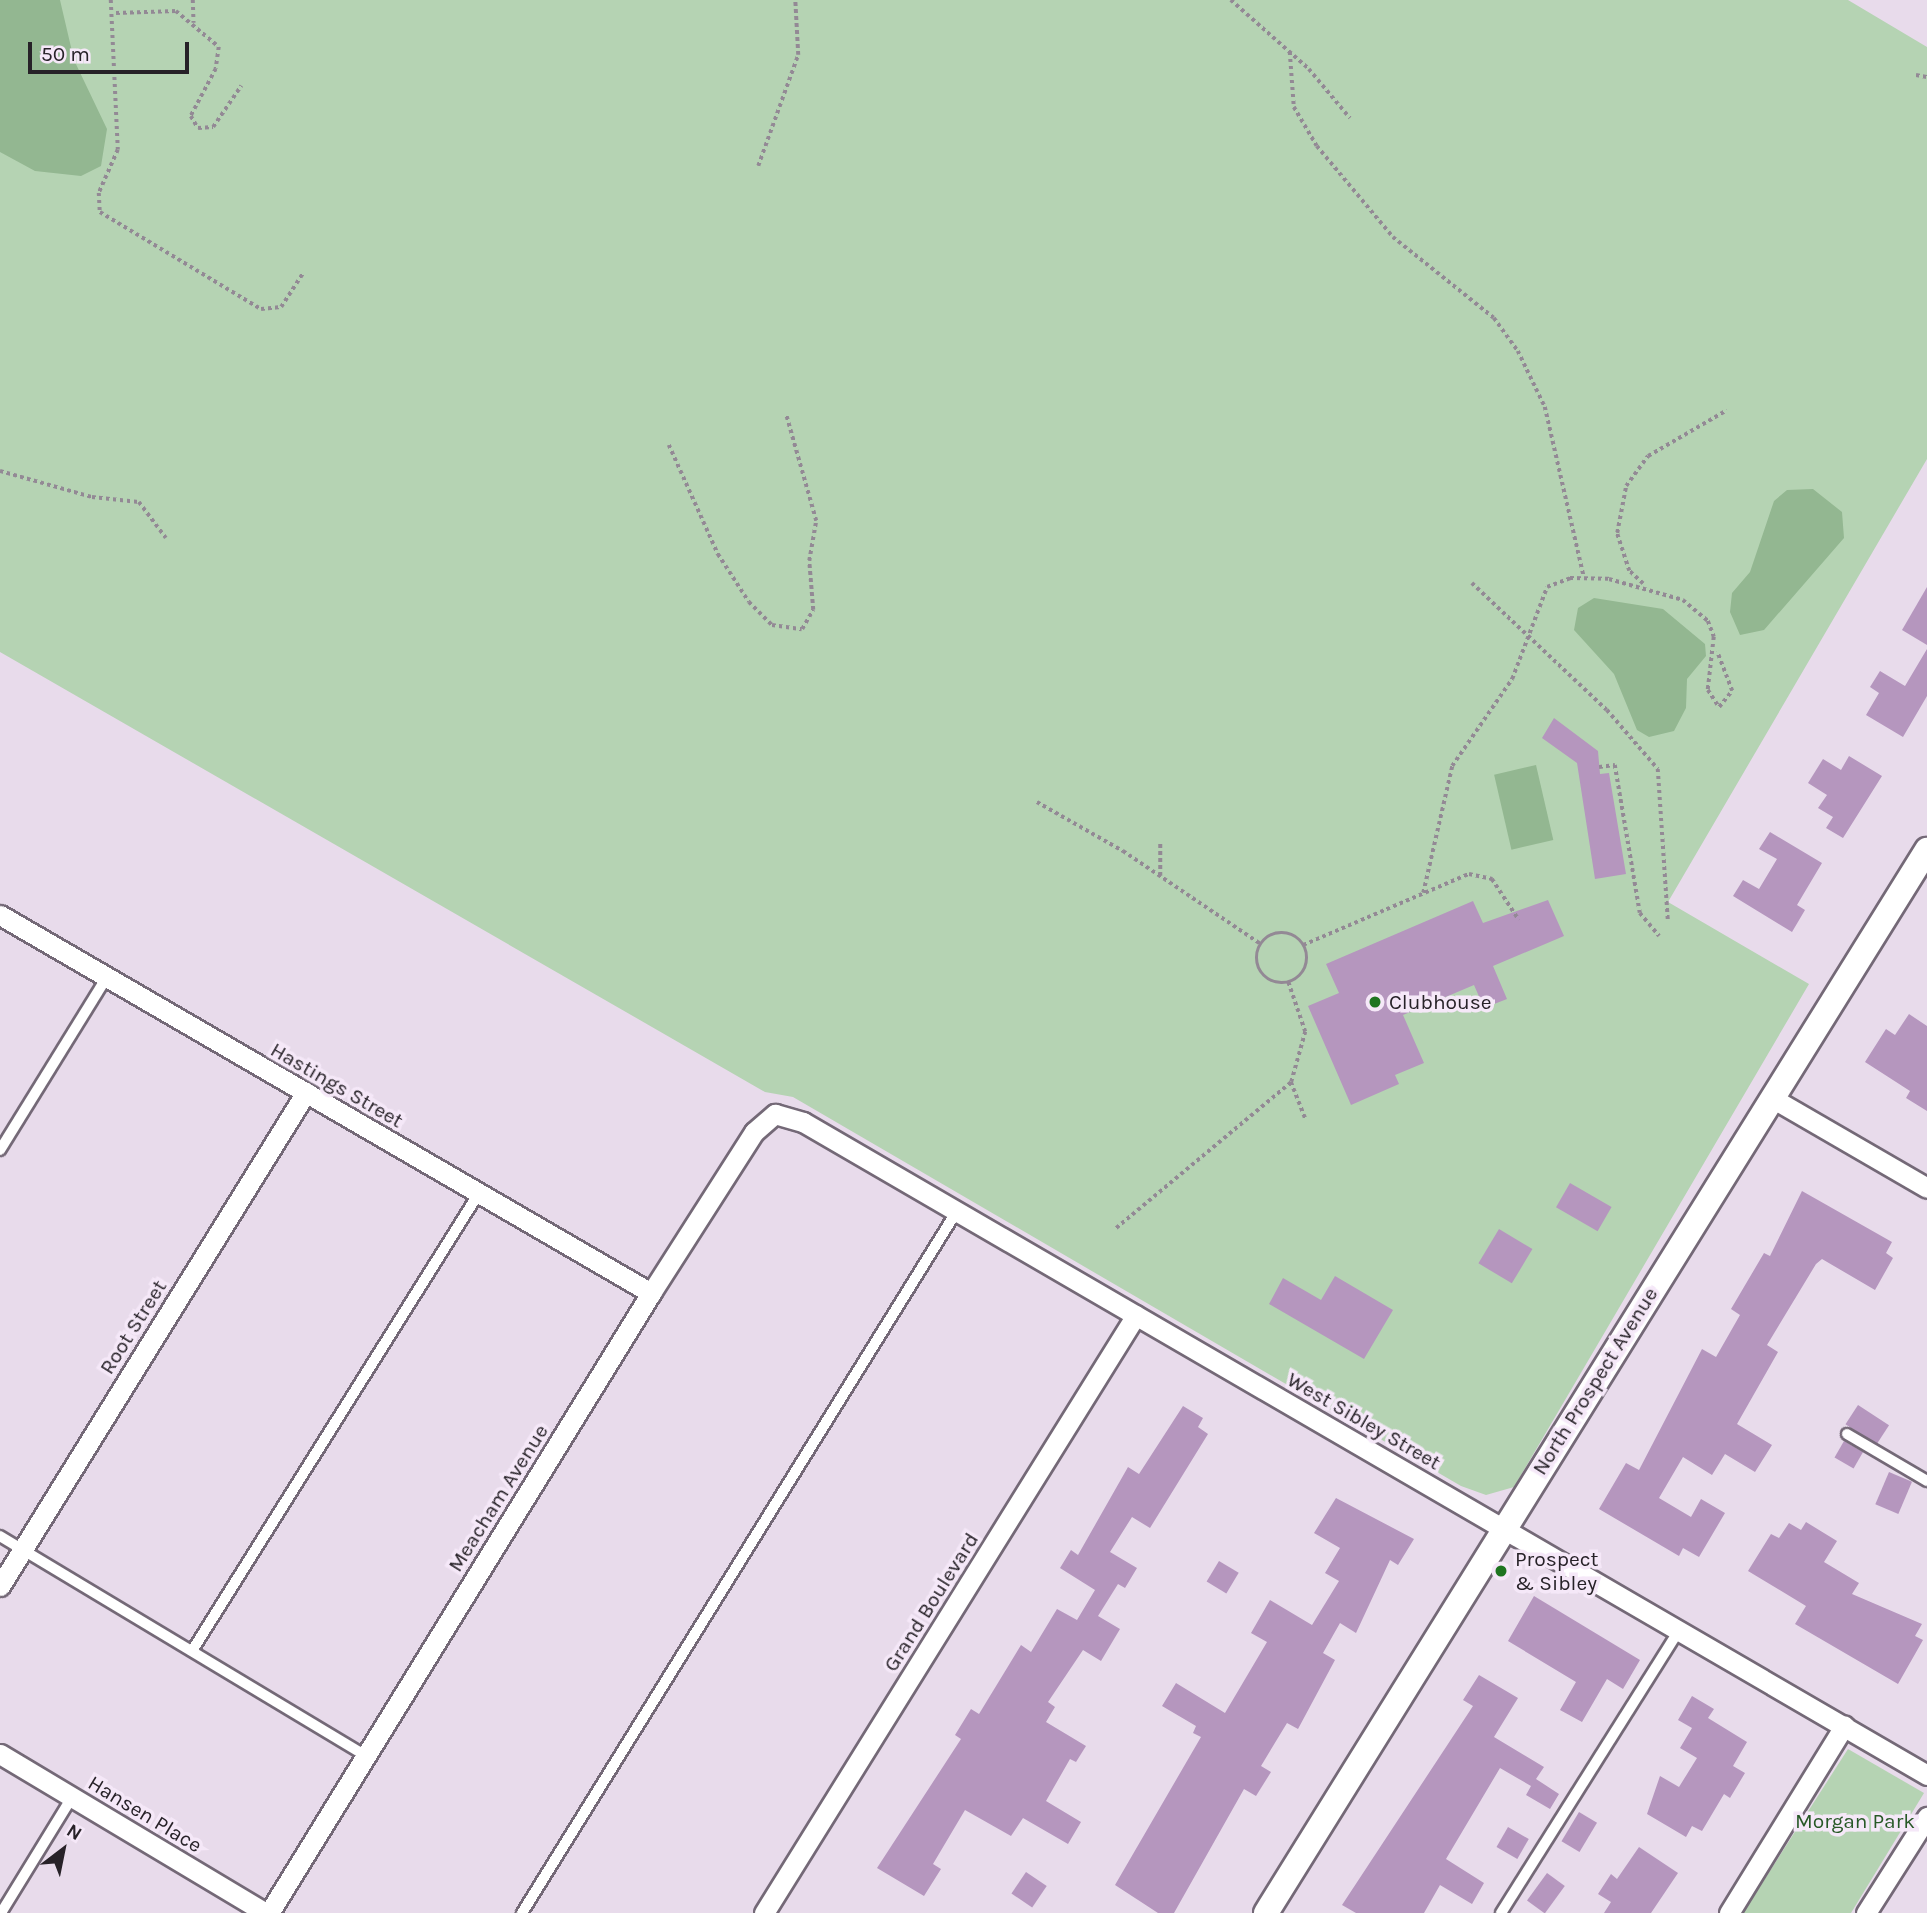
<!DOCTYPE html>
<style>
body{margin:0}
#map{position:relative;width:1927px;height:1913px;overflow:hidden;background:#e8dbeb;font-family:Karla,sans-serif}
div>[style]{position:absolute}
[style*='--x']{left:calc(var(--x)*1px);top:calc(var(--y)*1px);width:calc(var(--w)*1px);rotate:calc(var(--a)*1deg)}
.green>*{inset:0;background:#b5d3b3}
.water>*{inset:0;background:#93b791;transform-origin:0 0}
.building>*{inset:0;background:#b596be;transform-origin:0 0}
.path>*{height:3.5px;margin-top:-1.75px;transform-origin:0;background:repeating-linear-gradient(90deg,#938995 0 3.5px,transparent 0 7px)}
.path>.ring{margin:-1.75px;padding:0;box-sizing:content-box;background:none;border:3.5px solid #938995;border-radius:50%}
.roads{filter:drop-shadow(2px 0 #746977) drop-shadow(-2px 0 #746977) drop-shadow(0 2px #746977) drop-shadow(0 -2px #746977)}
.service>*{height:10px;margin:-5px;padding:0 5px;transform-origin:5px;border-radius:5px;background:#fff}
.minor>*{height:19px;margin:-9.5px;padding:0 9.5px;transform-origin:9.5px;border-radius:9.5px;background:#fff}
.tertiary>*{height:24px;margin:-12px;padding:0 12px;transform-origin:12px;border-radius:12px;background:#fff}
.dots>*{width:19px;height:19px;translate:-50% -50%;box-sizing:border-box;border:4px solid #f5e8f8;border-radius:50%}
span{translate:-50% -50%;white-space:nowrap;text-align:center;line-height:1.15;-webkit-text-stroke:7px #f5e8f8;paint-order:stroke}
.poi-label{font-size:21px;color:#272228}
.left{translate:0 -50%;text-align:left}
.street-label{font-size:21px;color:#272228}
.park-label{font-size:21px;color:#285927}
.north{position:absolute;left:28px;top:1815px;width:70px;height:70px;-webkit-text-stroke:5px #f5e8f8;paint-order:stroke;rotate:32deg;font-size:19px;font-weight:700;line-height:28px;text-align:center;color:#272228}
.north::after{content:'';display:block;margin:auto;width:24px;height:32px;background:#272228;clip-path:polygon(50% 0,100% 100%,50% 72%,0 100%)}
.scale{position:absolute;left:28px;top:42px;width:161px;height:32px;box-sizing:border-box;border:4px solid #272228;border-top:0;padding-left:9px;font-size:21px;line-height:24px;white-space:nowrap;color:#272228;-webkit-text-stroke:5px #f5e8f8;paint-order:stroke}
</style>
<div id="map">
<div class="green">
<div style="clip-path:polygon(0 0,1848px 0,1927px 47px,1927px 459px,1668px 902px,1809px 984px,1514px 1487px,1486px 1495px,1461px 1486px,793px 1097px,765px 1092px,0 652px)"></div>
<div style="clip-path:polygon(1848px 1749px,1924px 1793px,1851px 1913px,1743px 1913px)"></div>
</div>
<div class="water">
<div style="clip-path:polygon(0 0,60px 0,74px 60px,107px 129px,101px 166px,81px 176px,35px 171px,0 152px)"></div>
<div style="clip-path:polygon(1813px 489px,1842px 512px,1844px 538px,1764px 630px,1740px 635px,1730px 612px,1732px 593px,1750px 572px,1774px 501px,1787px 490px)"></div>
<div style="clip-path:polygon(1594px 598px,1663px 609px,1705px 644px,1706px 656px,1687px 679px,1686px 708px,1674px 731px,1649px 737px,1637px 730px,1614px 674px,1574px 630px,1578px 608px)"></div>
<div style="left:1536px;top:765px;width:77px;height:43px;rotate:77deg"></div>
</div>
<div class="building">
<div style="clip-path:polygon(1927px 587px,1927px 645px,1902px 630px)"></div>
<div style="clip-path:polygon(1927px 649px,1927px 696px,1903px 737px,1866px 715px,1879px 693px,1870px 687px,1880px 671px,1905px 686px)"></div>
<div style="clip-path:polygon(1554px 718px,1598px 751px,1600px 774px,1609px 773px,1626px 874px,1595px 879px,1577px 763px,1542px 738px)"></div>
<div style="clip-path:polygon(1849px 756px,1882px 776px,1843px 838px,1826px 828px,1833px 817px,1818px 808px,1827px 795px,1808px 783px,1823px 759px,1841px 770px)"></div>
<div style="clip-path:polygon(1770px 832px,1822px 863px,1797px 905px,1805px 910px,1792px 932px,1733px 896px,1743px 880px,1759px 889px,1777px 859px,1759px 849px)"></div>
<div style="clip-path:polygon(1548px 900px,1564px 936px,1493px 966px,1507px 999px,1484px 1008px,1474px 985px,1403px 1015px,1424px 1063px,1395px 1075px,1399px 1084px,1351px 1105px,1308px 1006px,1339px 993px,1326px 964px,1473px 901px,1483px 923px)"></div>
<div style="clip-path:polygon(1909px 1014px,1927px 1026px,1927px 1111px,1906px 1098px,1910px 1091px,1865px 1062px,1886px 1029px,1895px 1035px)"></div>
<div style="left:1570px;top:1183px;width:48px;height:28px;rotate:30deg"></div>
<div style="clip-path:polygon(1802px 1191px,1892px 1242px,1886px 1253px,1893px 1258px,1875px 1290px,1822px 1259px,1816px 1264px,1767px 1345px,1778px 1352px,1737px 1424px,1772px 1445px,1755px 1472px,1725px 1454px,1712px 1475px,1683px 1457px,1659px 1498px,1691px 1517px,1701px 1499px,1725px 1513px,1699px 1557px,1683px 1548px,1679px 1556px,1599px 1509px,1626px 1463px,1639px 1470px,1702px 1349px,1716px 1357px,1740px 1315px,1731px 1309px,1764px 1253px,1770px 1256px)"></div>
<div style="left:1499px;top:1229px;width:39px;height:40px;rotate:31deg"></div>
<div style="clip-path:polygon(1335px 1276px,1393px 1310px,1364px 1359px,1269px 1304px,1283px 1278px,1321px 1300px)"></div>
<div style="left:1858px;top:1405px;width:37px;height:23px;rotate:33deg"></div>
<div style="clip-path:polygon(1183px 1406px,1203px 1418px,1198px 1427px,1208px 1434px,1150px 1528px,1132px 1517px,1110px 1552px,1137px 1568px,1125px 1588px,1118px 1584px,1098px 1616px,1120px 1629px,1101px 1661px,1083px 1650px,1048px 1702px,1055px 1707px,1046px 1722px,1086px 1746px,1076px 1762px,1070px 1759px,1046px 1801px,1081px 1822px,1068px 1844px,1023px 1818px,1011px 1836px,965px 1810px,933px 1864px,941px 1869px,924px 1896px,877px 1868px,961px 1739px,955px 1735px,971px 1709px,979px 1714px,1021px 1645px,1031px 1652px,1057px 1609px,1077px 1620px,1095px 1590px,1060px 1568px,1071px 1550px,1078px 1555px,1128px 1467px,1139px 1474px)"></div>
<div style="left:1844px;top:1441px;width:22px;height:19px;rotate:30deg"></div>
<div style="left:1889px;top:1472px;width:25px;height:35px;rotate:23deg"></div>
<div style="clip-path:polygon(1336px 1498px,1414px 1539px,1398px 1565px,1390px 1560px,1356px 1633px,1340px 1623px,1323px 1653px,1335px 1660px,1298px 1729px,1287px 1723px,1261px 1766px,1271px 1772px,1256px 1796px,1244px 1789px,1174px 1913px,1158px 1913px,1115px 1885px,1201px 1737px,1193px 1733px,1196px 1726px,1162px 1706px,1176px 1683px,1225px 1713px,1267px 1642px,1251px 1633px,1270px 1600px,1312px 1625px,1339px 1581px,1325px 1573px,1340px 1548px,1314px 1533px)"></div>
<div style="clip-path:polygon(1806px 1522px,1837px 1541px,1824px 1562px,1859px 1583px,1852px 1594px,1922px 1624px,1915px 1636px,1923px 1640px,1898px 1684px,1795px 1624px,1806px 1606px,1748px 1571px,1771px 1534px,1779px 1538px,1789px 1523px,1801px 1530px)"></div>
<div style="left:1219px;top:1561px;width:23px;height:24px;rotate:31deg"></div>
<div style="clip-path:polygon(1534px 1596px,1640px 1660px,1623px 1689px,1607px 1679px,1582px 1722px,1560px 1710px,1576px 1682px,1508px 1641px)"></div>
<div style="clip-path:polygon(1479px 1675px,1518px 1698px,1494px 1737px,1544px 1767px,1536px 1779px,1559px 1794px,1550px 1809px,1526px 1795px,1531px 1786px,1500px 1768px,1446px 1859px,1484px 1883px,1472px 1904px,1440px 1885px,1424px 1913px,1356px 1913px,1342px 1905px,1473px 1706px,1463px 1700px)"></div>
<div style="clip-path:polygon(1692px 1696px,1714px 1709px,1708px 1718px,1747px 1742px,1733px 1766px,1745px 1773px,1730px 1798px,1724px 1794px,1702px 1831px,1692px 1826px,1686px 1837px,1647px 1814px,1660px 1776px,1679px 1787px,1697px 1758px,1680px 1748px,1692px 1728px,1678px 1720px)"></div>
<div style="left:1579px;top:1812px;width:21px;height:34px;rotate:31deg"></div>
<div style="left:1508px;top:1827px;width:24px;height:23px;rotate:30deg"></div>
<div style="clip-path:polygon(1639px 1847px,1678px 1873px,1651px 1913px,1604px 1913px,1611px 1902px,1598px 1894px,1611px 1874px,1617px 1879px)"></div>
<div style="left:1026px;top:1872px;width:25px;height:26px;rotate:34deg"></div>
<div style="left:1547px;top:1873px;width:22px;height:34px;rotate:36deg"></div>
</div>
<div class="path">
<div style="--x:111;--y:0;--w:150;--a:87.3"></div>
<div style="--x:118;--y:150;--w:47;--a:113.8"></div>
<div style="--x:99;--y:193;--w:19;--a:87"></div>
<div style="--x:100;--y:212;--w:188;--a:31.1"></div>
<div style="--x:261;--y:309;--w:20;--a:-6"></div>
<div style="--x:281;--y:307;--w:40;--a:-57.1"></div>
<div style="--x:193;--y:0;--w:23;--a:88"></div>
<div style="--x:1231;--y:0;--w:104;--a:41.5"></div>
<div style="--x:1309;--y:69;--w:64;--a:50.1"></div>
<div style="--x:116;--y:13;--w:60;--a:-1.9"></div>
<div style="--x:176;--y:11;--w:56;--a:39.9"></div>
<div style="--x:219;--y:47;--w:22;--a:98"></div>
<div style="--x:216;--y:69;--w:53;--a:118"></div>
<div style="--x:191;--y:116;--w:14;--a:60"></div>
<div style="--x:198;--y:128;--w:15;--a:-4"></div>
<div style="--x:213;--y:127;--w:50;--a:-55.7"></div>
<div style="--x:1290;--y:52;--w:55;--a:85.8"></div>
<div style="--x:1294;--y:107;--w:45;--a:59.5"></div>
<div style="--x:1317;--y:146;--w:119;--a:50.1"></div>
<div style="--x:1393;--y:237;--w:129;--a:38.7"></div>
<div style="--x:1494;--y:318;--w:41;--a:54"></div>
<div style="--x:1518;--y:351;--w:62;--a:64.3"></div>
<div style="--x:1545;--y:407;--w:174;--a:77.1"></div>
<div style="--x:1916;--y:75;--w:11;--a:10"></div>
<div style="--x:758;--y:166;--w:118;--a:-70.2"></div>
<div style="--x:798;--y:55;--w:55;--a:-93.1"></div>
<div style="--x:669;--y:445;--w:120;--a:65.8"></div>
<div style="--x:718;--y:554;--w:57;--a:57.1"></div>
<div style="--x:749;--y:602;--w:33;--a:45"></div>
<div style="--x:772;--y:625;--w:30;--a:8"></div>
<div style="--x:802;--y:629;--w:22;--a:-60"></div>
<div style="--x:813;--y:610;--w:49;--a:-94.7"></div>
<div style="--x:809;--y:561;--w:41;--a:-80.1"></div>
<div style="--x:816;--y:521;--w:110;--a:-105.8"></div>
<div style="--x:0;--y:471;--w:96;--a:15.8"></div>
<div style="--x:92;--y:497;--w:47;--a:6.1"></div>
<div style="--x:139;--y:502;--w:45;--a:53.1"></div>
<div style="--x:1472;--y:583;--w:185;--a:43.3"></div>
<div style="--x:1607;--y:710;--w:78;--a:49.2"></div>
<div style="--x:1658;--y:769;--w:152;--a:86.2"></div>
<div style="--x:1643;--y:584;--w:19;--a:-137"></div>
<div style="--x:1629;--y:571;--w:40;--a:-108"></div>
<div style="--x:1617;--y:533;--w:48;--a:-79.2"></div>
<div style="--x:1626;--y:486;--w:37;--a:-54"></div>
<div style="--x:1648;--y:456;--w:91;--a:-30.2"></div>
<div style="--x:1599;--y:767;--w:16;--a:-7"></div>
<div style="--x:1615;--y:765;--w:150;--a:80.4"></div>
<div style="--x:1640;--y:913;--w:30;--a:50"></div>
<div style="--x:1037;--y:802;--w:99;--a:29.7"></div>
<div style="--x:1123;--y:851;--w:166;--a:34"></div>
<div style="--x:1160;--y:876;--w:33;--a:-90"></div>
<div style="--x:1423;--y:893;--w:130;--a:-77.1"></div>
<div style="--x:1452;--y:766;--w:106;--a:-55.4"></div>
<div style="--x:1512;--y:679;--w:98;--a:-69.2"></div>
<div style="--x:1547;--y:587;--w:25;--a:-21"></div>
<div style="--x:1570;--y:578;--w:39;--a:1"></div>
<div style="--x:1609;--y:579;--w:77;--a:15.8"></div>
<div style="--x:1683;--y:600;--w:33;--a:40"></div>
<div style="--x:1708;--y:621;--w:17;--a:69"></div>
<div style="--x:1714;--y:637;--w:53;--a:96.5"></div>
<div style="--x:1708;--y:690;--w:20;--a:57"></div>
<div style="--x:1719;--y:707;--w:21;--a:-51"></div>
<div style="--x:1732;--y:691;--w:42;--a:-111"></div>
<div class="ring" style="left:1257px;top:933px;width:46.5px;height:46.5px"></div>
<div style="--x:1303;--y:945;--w:181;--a:-23.2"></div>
<div style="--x:1469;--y:874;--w:24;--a:12"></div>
<div style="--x:1492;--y:879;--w:49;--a:56.6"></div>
<div style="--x:1291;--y:1082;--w:41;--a:68.5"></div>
<div style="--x:1116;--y:1228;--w:228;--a:-39.8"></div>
<div style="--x:1291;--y:1082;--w:52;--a:-74.4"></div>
<div style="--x:1305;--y:1032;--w:53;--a:-108.8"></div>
</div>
<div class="roads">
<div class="service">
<div style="--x:0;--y:1150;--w:203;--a:-58.3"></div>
<div style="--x:1847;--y:1434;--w:93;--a:30.4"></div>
<div style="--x:0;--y:1536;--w:427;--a:31"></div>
<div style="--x:192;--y:1651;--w:540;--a:-57.93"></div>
<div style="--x:1;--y:1913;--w:136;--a:-58.5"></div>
<div style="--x:522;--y:1913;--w:826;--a:-58.22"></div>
<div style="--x:1501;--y:1913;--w:334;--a:-57.8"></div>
</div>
<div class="minor">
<div style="--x:0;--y:915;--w:753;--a:30.14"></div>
<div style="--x:1772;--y:1098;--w:179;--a:30.1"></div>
<div style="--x:0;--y:1586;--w:581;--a:-58.22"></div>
<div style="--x:0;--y:1754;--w:310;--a:30.9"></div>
<div style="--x:269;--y:1913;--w:728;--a:-58.36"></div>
<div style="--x:651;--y:1293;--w:191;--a:-57.4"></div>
<div style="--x:754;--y:1132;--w:28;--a:-41"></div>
<div style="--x:775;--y:1114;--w:29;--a:16"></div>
<div style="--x:803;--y:1122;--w:1300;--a:30.15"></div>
<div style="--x:764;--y:1913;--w:704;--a:-58.12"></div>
<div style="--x:1729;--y:1913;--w:220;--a:-58.4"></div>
<div style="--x:1866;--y:1913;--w:114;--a:-57.6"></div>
</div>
<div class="tertiary">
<div style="--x:1266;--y:1913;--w:1252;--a:-58.13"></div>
</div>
</div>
<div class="dots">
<div style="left:1375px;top:1002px;background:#1f7521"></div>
<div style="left:1501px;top:1571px;background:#1f7521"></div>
</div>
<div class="poi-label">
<span class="left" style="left:1389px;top:1002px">Clubhouse</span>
<span class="left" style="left:1515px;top:1571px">Prospect<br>&amp; Sibley</span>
</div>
<div class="street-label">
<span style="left:337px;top:1085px;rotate:30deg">Hastings Street</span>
<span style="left:133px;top:1327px;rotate:-58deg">Root Street</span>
<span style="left:1595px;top:1381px;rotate:-58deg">North Prospect Avenue</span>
<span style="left:1364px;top:1421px;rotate:30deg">West Sibley Street</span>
<span style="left:498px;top:1498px;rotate:-58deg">Meacham Avenue</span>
<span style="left:931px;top:1602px;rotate:-58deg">Grand Boulevard</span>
<span style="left:145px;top:1814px;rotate:31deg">Hansen Place</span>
</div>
<div class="park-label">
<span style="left:1855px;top:1821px">Morgan Park</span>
</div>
<div class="north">N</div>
<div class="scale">50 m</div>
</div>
